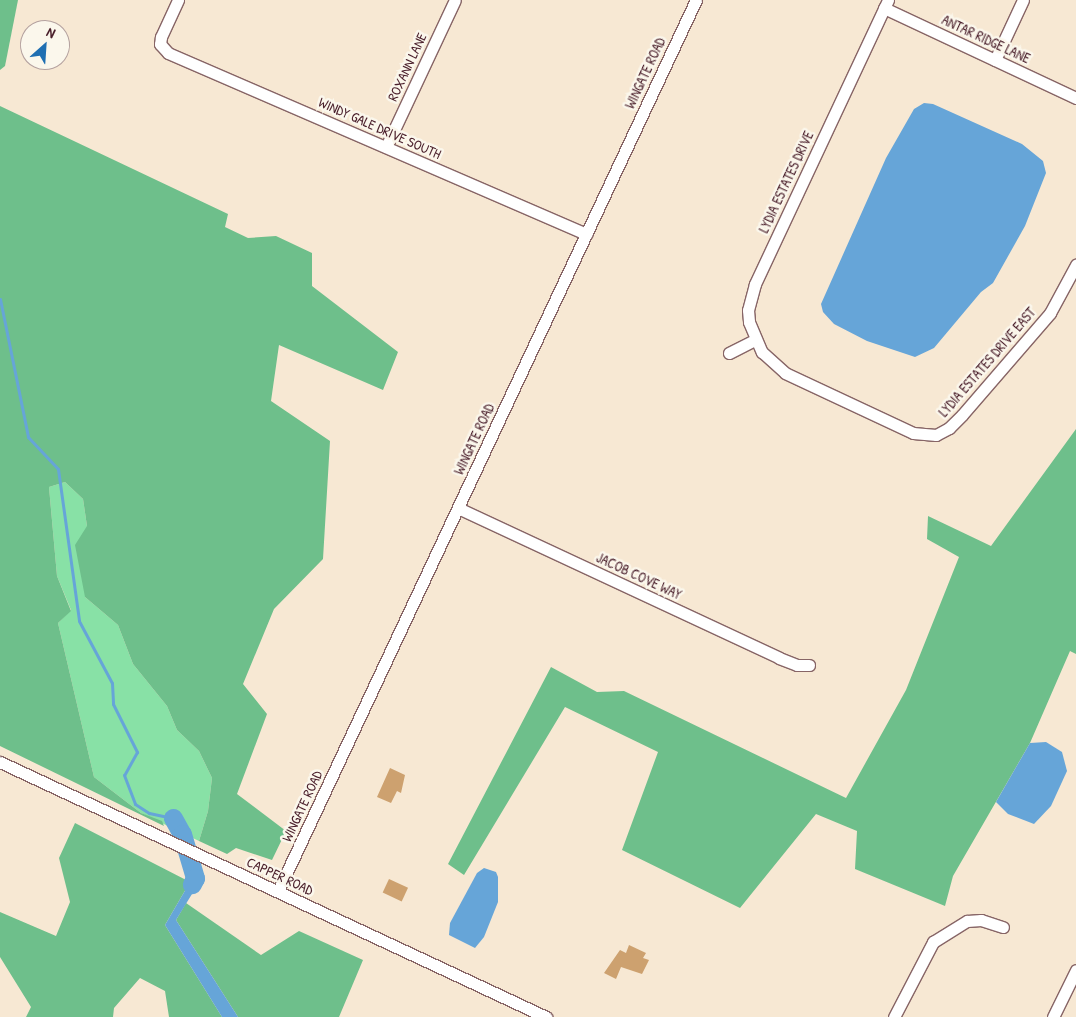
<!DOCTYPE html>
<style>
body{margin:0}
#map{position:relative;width:1076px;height:1017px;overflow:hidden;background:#f7e8d3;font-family:"Patrick Hand",sans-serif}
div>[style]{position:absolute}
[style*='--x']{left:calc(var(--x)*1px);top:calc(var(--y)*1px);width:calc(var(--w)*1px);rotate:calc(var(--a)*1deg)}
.green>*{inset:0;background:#88e1a6}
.forest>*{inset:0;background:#6ebf8b}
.water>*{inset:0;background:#66a5d8}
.stream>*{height:3px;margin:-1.5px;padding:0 1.5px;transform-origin:1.5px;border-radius:1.5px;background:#66a5d8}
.river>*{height:19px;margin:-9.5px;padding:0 9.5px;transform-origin:9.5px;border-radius:9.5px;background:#66a5d8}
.building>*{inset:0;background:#cda16f;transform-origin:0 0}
.roads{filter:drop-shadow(1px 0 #876566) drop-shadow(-1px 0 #876566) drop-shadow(0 1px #876566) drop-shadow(0 -1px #876566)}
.minor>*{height:11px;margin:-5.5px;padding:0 5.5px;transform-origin:5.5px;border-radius:5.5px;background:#fff}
span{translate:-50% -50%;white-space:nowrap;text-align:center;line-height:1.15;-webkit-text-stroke:5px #fbf7ec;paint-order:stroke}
.street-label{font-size:14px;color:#4a1f2b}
.north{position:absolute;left:20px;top:20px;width:50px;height:50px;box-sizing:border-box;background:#fbf7ec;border:1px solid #b4a19f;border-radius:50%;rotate:26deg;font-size:14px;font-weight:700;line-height:20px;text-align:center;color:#4a1f2b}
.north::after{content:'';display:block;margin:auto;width:18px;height:22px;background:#1f6fb2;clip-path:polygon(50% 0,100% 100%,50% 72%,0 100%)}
</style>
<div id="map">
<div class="green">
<div style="clip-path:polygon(65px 482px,83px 499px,87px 526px,85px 597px,118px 625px,133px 664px,167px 706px,177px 730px,199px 751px,212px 778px,208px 811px,199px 841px,141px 813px,94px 777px,58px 623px,71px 610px,57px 576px,49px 487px)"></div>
</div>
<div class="forest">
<div style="clip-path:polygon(0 0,18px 0,5px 66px,0 70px)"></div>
<div style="clip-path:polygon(0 106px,228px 214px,225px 227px,248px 238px,276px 236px,312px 253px,312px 286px,398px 352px,383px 390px,279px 345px,271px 401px,330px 441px,323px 559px,274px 609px,243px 684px,267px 714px,237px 794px,286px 831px,272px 860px,236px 848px,227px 854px,199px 841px,208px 811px,212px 778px,199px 751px,177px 730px,167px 706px,133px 664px,118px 625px,85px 597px,75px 545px,87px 526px,83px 499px,65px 482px,49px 487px,57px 576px,71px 611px,58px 623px,94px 777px,141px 813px,162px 821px,164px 826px,0 746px)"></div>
<div style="clip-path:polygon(1076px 429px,1076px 654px,1070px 651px,1030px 743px,953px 876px,945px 906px,855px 869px,857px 831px,816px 814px,740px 908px,622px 850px,658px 752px,565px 707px,464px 875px,448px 864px,551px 667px,597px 692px,624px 691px,846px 798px,906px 690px,959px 557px,927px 539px,928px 516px,991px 546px)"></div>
<div style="clip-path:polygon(75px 823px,190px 882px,165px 925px,222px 1017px,169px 1017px,165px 991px,140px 978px,114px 1008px,113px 1017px,26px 1017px,31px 1007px,0 957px,0 912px,56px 936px,70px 902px,59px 858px)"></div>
<div style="clip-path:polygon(186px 903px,261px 955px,299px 931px,363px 960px,339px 1017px,238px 1017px,176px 920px)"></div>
</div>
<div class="water">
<div style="clip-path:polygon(924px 103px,933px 104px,1022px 144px,1043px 161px,1046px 173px,1025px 226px,993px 283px,981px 292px,934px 348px,915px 357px,867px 341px,834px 324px,823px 312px,821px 304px,886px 158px,914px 109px)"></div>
<div style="clip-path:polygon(1046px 742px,1062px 752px,1067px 771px,1051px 806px,1034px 824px,1008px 814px,996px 802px,1030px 743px)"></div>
<div style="clip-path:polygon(188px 860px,199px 865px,200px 881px,176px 920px,238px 1017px,222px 1017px,165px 925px,190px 882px)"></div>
<div style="clip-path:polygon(484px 868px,496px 872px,498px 877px,498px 902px,484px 937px,475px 948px,449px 935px,450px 923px,477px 873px)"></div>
</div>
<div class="stream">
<div style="--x:0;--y:299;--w:141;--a:78.5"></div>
<div style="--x:28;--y:437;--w:44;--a:46.8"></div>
<div style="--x:58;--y:469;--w:153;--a:82.1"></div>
<div style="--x:79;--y:621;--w:70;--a:62"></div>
<div style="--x:112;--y:683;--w:21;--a:87"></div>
<div style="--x:113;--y:704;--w:54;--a:63.4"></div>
<div style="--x:137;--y:752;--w:26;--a:119"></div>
<div style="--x:124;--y:775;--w:31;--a:69"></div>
<div style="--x:135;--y:804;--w:17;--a:33"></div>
<div style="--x:149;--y:813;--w:25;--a:12"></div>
</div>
<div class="river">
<div style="--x:173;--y:818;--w:18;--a:61"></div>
<div style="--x:182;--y:834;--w:46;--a:73.5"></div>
<div style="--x:195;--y:878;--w:7;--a:117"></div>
</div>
<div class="building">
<div style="clip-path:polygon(390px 768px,405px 775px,401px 793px,397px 791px,391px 803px,377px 797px)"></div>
<div style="left:389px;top:879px;width:21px;height:15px;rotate:25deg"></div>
<div style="clip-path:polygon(629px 945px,646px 953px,643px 958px,649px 960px,642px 974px,621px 967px,616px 979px,604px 973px,620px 950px,626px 953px)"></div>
</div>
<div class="roads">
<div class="minor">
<div style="--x:178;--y:0;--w:41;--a:114.7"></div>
<div style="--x:161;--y:37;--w:7;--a:98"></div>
<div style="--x:160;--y:44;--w:12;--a:48"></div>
<div style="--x:168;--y:53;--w:456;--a:23.4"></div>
<div style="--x:888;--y:0;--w:314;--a:115.1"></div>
<div style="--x:755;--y:284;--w:27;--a:105"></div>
<div style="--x:748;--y:310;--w:12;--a:85"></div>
<div style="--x:749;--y:322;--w:33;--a:67"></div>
<div style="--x:762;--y:352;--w:31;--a:42"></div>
<div style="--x:785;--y:373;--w:141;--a:25.1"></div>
<div style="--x:913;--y:433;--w:23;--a:5"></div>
<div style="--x:936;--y:435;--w:15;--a:-28"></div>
<div style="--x:949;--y:428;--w:18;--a:-45"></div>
<div style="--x:962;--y:415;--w:135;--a:-49.2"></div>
<div style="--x:1050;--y:313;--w:55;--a:-61.6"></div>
<div style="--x:884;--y:8;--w:212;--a:25.1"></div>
<div style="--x:995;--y:60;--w:66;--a:-65"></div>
<div style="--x:386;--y:147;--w:162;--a:-64.9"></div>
<div style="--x:729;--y:353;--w:29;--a:-27"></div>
<div style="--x:458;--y:508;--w:354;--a:25"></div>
<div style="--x:779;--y:658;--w:19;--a:21"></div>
<div style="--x:797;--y:665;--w:12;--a:0"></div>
<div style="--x:0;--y:762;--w:603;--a:25.03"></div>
<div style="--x:278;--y:891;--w:984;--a:-64.87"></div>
<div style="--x:894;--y:1017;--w:85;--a:-62.5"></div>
<div style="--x:933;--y:942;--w:40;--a:-32"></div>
<div style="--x:967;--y:921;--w:14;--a:-4"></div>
<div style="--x:981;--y:920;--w:23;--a:18"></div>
<div style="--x:1053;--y:1017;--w:52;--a:-63.9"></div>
</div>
</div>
<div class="street-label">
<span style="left:986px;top:39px;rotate:25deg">ANTAR RIDGE LANE</span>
<span style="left:407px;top:67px;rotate:-65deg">ROXANN LANE</span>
<span style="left:645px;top:73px;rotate:-65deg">WINGATE ROAD</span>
<span style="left:380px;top:128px;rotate:24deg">WINDY GALE DRIVE SOUTH</span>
<span style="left:786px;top:182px;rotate:-65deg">LYDIA ESTATES DRIVE</span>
<span style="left:987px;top:362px;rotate:-49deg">LYDIA ESTATES DRIVE EAST</span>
<span style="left:474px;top:439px;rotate:-65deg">WINGATE ROAD</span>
<span style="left:639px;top:576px;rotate:25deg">JACOB COVE WAY</span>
<span style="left:302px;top:806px;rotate:-65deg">WINGATE ROAD</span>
<span style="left:280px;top:876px;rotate:25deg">CAPPER ROAD</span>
</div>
<div class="north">N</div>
</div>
